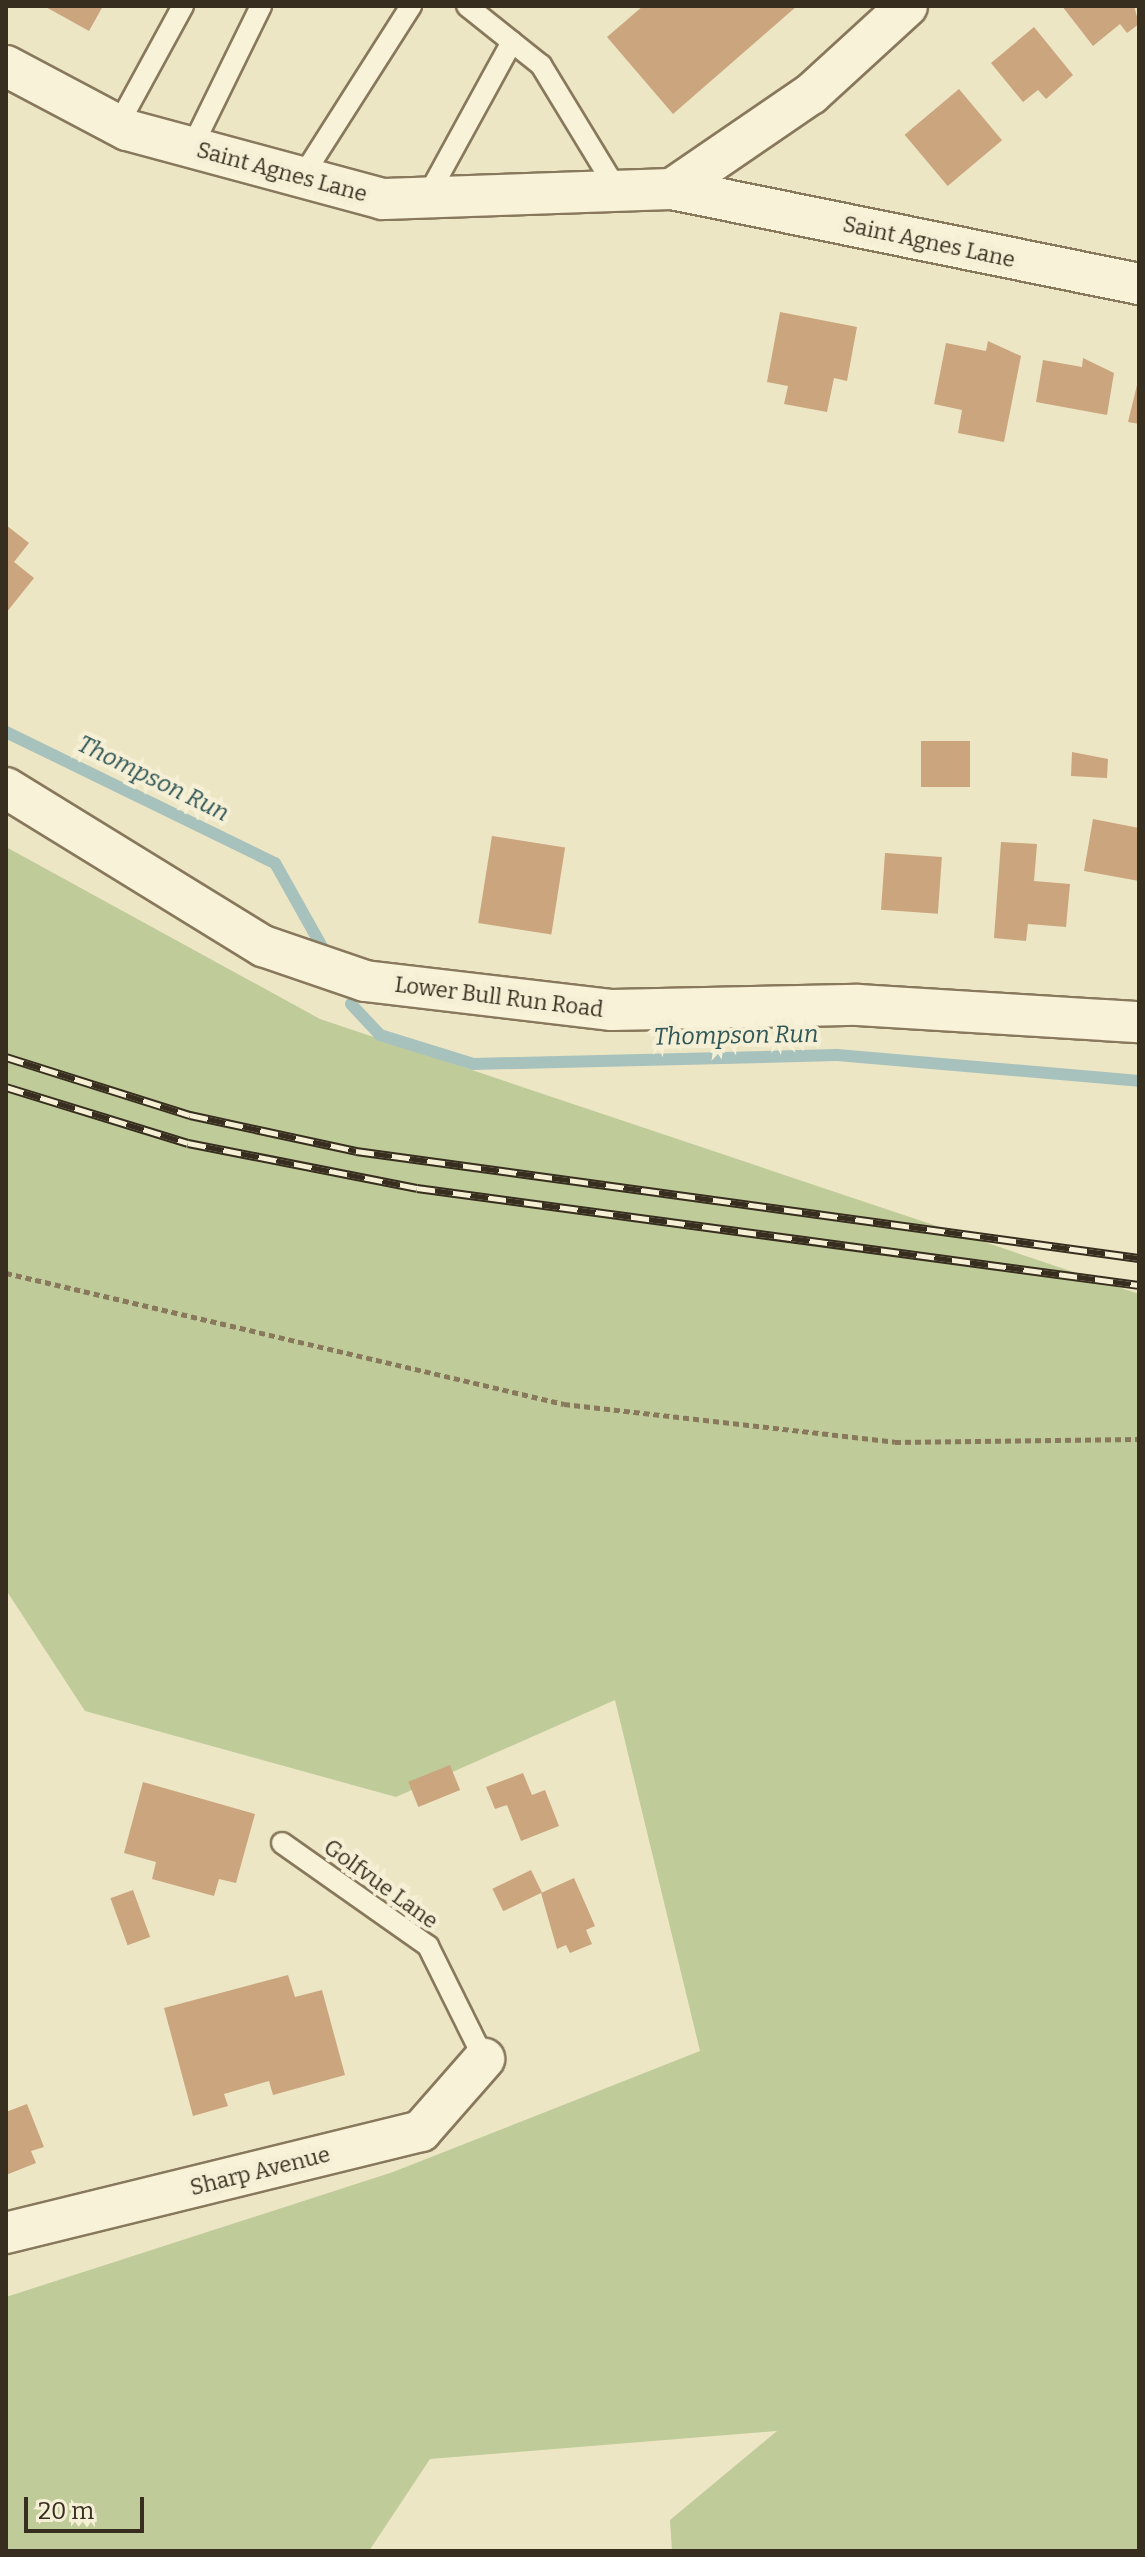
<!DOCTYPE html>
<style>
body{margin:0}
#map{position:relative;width:1145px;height:2557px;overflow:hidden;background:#ede6c5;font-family:Bitter,serif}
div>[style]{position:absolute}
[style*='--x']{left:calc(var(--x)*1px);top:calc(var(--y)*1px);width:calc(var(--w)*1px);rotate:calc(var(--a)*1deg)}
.green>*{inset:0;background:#c0cb9a}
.stream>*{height:12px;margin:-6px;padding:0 6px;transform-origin:6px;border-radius:6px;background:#a7c1bc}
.building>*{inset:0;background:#caa57d;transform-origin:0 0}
.path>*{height:5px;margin-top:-2.5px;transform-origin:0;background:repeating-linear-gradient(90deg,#88785c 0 6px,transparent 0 10px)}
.roads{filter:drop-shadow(2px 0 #88785c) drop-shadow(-2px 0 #88785c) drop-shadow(0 2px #88785c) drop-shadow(0 -2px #88785c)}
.service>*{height:20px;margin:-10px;padding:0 10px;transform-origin:10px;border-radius:10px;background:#f8f2d9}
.minor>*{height:40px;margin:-20px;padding:0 20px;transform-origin:20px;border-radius:20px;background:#f8f2d9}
.rail>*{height:9px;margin-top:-4.5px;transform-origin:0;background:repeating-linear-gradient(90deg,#f5efd5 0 18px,#382e1f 0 36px);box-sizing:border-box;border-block:2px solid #382e1f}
span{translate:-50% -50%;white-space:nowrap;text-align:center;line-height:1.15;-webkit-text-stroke:8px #f5efd5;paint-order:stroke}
.street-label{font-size:22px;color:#382e1f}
.water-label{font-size:24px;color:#2f5657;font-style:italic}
.frame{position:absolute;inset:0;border:8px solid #382e1f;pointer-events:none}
.scale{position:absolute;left:24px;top:2497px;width:120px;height:36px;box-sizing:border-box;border:4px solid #382e1f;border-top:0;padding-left:10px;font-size:24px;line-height:28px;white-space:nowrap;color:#382e1f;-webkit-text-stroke:6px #f5efd5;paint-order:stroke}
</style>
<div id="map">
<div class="green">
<div style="clip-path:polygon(6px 847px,320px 1019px,1139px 1294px,1139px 2551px,672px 2551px,670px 2520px,777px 2431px,430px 2459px,369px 2551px,6px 2551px,6px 2297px,393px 2172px,700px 2051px,615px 1700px,396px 1797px,85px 1711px,6px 1590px)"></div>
</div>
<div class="stream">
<div style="--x:6;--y:732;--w:299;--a:26"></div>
<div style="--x:275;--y:863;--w:102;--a:60.7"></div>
<div style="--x:351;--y:1004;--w:42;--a:46.9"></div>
<div style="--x:380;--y:1035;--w:97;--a:17.3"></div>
<div style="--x:473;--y:1064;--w:364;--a:-1.4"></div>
<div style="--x:837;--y:1055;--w:303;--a:4.9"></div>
</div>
<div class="building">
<div style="clip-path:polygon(44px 6px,103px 6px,89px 31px)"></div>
<div style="clip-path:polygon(643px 6px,797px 6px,673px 114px,607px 37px)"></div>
<div style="clip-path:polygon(1062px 6px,1134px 6px,1139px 24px,1127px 33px,1120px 24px,1093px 46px)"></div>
<div style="clip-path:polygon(1034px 27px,1073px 75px,1046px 99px,1038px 90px,1023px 102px,991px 63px)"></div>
<div style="left:959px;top:89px;width:67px;height:71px;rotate:50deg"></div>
<div style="clip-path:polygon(780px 312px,857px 327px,847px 381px,834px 378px,827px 412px,784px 404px,788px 386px,767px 382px)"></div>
<div style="clip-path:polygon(988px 341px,1021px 356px,1004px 442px,958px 433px,962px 410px,934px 404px,946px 343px,986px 351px)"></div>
<div style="clip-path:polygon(1083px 358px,1114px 373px,1107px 415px,1036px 402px,1043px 360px,1082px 367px)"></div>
<div style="clip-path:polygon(1139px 377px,1139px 424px,1128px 422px)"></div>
<div style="clip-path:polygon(6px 525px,29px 543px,14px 562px,34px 578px,6px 613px)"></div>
<div style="left:921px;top:741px;width:49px;height:46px"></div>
<div style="clip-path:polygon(1072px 752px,1108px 759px,1107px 778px,1071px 776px)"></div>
<div style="clip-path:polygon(1093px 819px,1139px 828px,1139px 881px,1084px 871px)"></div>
<div style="left:492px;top:836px;width:74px;height:88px;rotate:9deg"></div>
<div style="clip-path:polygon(1001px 842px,1037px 844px,1034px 881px,1070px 884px,1066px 927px,1028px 924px,1026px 941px,994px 938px)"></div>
<div style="left:885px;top:853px;width:57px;height:57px;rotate:4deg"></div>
<div style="left:450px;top:1765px;width:27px;height:45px;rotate:68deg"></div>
<div style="clip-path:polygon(523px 1773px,532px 1795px,545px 1790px,559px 1826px,521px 1841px,507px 1805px,495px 1809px,486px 1787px)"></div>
<div style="clip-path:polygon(143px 1782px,255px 1814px,236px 1883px,219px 1879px,214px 1896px,152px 1879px,156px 1862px,124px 1853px)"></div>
<div style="left:531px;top:1870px;width:25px;height:43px;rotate:64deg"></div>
<div style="clip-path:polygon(574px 1878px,595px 1926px,586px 1930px,592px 1944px,570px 1953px,566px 1945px,557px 1949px,541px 1893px)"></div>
<div style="left:133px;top:1890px;width:50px;height:24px;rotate:70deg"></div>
<div style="clip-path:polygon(288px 1975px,295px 1997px,322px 1990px,345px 2075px,273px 2095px,269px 2081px,224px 2094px,228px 2106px,193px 2116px,164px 2008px)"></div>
<div style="clip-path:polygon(27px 2104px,44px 2147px,31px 2151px,36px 2163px,6px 2175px,6px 2112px)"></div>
</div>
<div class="path">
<div style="--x:6;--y:1273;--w:573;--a:13.21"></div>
<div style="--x:564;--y:1404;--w:333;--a:6.5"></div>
<div style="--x:895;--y:1442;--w:244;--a:-0.7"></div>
</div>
<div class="roads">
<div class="service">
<div style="--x:467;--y:6;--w:95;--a:38.6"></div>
<div style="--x:541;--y:65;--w:146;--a:58.7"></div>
<div style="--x:118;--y:125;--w:136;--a:-61.4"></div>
<div style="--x:192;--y:147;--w:157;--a:-63.9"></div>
<div style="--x:302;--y:177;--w:203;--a:-57.5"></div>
<div style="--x:427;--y:197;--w:177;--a:-61.3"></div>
<div style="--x:282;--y:1843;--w:179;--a:35.2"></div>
<div style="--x:428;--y:1946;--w:126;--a:63.6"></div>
</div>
<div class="minor">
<div style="--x:6;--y:66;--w:137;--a:27.9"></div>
<div style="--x:127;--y:130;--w:265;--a:15.1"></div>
<div style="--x:383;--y:199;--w:289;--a:-2"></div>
<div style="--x:672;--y:189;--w:477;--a:11.5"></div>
<div style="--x:672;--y:189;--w:168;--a:-34.4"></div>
<div style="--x:811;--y:94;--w:130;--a:-42.5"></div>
<div style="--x:6;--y:788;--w:302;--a:31.6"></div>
<div style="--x:263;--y:946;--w:108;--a:18.9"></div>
<div style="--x:365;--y:981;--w:249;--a:6.7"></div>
<div style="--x:612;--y:1010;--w:246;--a:-1.2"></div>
<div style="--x:858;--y:1005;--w:282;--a:3.5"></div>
<div style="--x:6;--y:2233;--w:427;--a:-13.8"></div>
<div style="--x:421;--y:2131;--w:96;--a:-48.8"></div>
</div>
</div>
<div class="rail">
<div style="--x:6;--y:1057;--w:193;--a:17.5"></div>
<div style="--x:190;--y:1115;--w:170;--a:12.2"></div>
<div style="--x:356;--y:1151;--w:790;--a:7.78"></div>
<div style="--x:6;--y:1087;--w:190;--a:17.1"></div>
<div style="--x:188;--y:1143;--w:233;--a:11.1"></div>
<div style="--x:417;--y:1188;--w:728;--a:7.65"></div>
</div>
<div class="street-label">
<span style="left:282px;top:172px;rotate:15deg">Saint Agnes Lane</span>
<span style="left:929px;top:242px;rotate:12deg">Saint Agnes Lane</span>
<span style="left:499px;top:997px;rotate:7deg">Lower Bull Run Road</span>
<span style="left:381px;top:1884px;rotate:36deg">Golfvue Lane</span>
<span style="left:260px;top:2171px;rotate:-14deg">Sharp Avenue</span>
</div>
<div class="water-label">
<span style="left:153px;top:779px;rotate:26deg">Thompson Run</span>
<span style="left:736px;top:1036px;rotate:-1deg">Thompson Run</span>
</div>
<div class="frame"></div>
<div class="scale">20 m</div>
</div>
